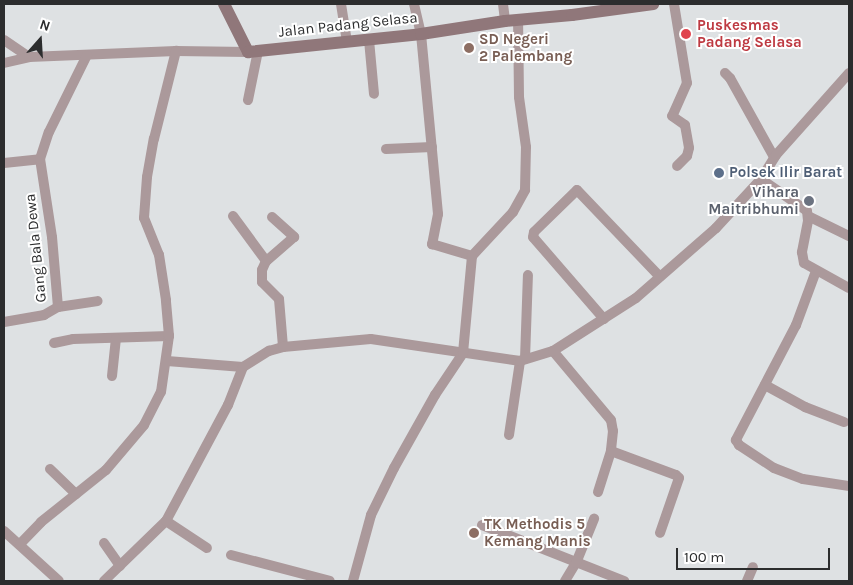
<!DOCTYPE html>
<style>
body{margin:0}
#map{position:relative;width:853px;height:585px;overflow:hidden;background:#dee1e3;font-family:Karla,sans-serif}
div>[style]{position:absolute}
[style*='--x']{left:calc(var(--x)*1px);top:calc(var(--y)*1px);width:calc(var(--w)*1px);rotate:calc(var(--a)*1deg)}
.street>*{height:10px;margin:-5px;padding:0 5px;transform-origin:5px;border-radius:5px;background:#ab999b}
.secondary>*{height:12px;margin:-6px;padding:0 6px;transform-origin:6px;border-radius:6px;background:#90777a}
.dots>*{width:14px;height:14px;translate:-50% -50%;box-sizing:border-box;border:2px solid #fff;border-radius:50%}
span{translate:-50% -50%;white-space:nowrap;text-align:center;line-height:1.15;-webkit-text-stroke:4px #fff;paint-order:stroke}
.street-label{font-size:15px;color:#2c2d2e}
.health-label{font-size:15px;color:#be3a42;font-weight:700}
.left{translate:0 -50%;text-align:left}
.education-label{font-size:15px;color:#785e54;font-weight:700}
.service-label{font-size:15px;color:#4e5e75;font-weight:700}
.worship-label{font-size:15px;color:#5b616d;font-weight:700}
.right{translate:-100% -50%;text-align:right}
.frame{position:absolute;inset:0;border:5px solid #2c2d2e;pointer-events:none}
.north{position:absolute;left:15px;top:15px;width:50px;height:50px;-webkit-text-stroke:4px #fff;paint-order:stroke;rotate:19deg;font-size:14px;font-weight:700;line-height:20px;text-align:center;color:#2c2d2e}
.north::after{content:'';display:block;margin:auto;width:18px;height:22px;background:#2c2d2e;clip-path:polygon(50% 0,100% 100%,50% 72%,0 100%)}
.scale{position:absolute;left:676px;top:548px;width:154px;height:22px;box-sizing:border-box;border:2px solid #2c2d2e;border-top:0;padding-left:6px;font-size:15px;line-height:18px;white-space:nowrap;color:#2c2d2e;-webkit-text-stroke:4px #fff;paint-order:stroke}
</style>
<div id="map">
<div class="street">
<div style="--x:341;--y:4;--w:38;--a:81"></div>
<div style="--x:414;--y:4;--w:31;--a:77"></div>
<div style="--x:421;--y:34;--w:181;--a:84.6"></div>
<div style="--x:438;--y:214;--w:31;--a:101"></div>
<div style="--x:432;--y:244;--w:42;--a:16.7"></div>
<div style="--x:503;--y:4;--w:17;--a:83"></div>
<div style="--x:674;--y:4;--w:80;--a:80.7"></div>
<div style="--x:687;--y:83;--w:36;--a:114"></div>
<div style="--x:672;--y:116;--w:16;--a:35"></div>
<div style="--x:685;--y:125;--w:23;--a:80"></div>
<div style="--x:689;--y:148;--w:8;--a:104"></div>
<div style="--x:687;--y:156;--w:14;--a:135"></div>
<div style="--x:4;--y:40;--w:30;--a:34"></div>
<div style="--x:369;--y:40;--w:54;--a:84.7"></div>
<div style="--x:4;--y:63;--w:26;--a:-13"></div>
<div style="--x:29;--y:57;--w:147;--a:-2.3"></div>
<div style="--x:176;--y:51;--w:72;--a:0.8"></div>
<div style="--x:725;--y:73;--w:7;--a:45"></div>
<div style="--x:730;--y:78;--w:90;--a:60.9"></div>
<div style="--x:248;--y:100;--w:50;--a:-78.5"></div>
<div style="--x:386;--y:149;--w:46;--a:-2.5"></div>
<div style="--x:4;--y:163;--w:36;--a:-6"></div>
<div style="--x:761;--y:179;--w:56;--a:34.8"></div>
<div style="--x:807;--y:211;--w:10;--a:84"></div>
<div style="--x:808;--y:221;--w:32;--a:101"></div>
<div style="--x:802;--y:252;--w:11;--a:80"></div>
<div style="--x:804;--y:263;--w:51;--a:29.1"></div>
<div style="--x:233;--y:216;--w:56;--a:53.7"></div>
<div style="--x:808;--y:216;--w:46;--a:26"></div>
<div style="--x:272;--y:217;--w:30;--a:42"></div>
<div style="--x:294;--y:237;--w:37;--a:139"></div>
<div style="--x:266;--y:261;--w:10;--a:114"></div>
<div style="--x:262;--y:270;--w:12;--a:90"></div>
<div style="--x:262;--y:282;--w:24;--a:45"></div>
<div style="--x:279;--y:299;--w:48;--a:85.2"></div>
<div style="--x:816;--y:271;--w:58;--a:110.3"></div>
<div style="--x:796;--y:325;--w:130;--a:117.6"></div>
<div style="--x:736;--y:440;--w:6;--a:59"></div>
<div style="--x:739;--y:445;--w:42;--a:33.3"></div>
<div style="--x:774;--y:468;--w:31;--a:21"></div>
<div style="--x:803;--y:479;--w:47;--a:8.7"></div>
<div style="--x:58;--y:307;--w:40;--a:-8.5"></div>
<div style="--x:604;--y:319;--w:108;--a:-130.9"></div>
<div style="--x:533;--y:237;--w:5;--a:-79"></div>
<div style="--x:534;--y:232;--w:60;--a:-44.3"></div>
<div style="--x:577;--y:190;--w:120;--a:46.3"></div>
<div style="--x:4;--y:322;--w:41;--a:-9.9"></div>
<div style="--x:44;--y:315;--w:16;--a:-30"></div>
<div style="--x:58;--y:307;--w:70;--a:-94.9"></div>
<div style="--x:52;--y:237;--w:79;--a:-98.7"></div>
<div style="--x:40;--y:159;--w:28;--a:-72"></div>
<div style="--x:49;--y:132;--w:86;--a:-63.7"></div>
<div style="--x:54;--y:343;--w:19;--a:-12"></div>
<div style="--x:73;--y:339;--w:96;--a:-1.8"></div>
<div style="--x:553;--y:351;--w:90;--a:50"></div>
<div style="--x:611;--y:420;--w:11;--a:80"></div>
<div style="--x:613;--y:431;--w:20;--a:96"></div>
<div style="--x:611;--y:451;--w:43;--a:107.6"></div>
<div style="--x:525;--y:359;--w:84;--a:-88"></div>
<div style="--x:167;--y:361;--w:76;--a:4.5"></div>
<div style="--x:112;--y:376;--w:38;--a:-84"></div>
<div style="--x:765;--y:385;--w:46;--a:28.8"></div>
<div style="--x:805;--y:407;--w:42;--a:21"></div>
<div style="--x:509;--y:435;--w:75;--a:-81.5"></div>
<div style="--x:611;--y:451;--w:69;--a:20.3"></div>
<div style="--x:676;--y:475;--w:4;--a:45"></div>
<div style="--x:679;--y:478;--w:58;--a:109.1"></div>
<div style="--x:50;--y:469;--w:36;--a:44"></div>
<div style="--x:166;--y:521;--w:49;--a:33.4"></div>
<div style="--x:482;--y:525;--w:153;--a:21.5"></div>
<div style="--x:4;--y:531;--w:74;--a:42.3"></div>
<div style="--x:104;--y:543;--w:28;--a:55"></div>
<div style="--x:20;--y:544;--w:30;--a:-46"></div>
<div style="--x:41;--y:522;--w:83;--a:-38.7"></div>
<div style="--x:106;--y:470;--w:59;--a:-49.8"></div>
<div style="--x:144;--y:425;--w:37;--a:-63"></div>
<div style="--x:161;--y:392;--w:57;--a:-81.9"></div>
<div style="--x:169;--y:336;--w:36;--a:-95"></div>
<div style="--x:166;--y:300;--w:46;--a:-98.8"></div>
<div style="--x:159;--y:255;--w:40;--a:-112"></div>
<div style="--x:144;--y:218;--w:41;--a:-85.8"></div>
<div style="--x:147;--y:177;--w:39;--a:-80"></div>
<div style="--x:154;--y:139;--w:91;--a:-76"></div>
<div style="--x:231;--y:555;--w:102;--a:14.7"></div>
<div style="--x:104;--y:581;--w:86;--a:-44.1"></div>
<div style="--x:166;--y:521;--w:132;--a:-61.9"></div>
<div style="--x:228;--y:405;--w:41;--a:-68.5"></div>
<div style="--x:243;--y:367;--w:31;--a:-32"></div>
<div style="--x:269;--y:351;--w:15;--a:-16"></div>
<div style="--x:283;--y:347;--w:88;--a:-5.2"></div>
<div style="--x:371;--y:339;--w:151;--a:8.4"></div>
<div style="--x:520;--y:361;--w:34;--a:-17"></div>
<div style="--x:553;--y:351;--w:98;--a:-32.6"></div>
<div style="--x:636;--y:298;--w:106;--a:-41.2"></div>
<div style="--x:716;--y:228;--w:67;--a:-47.4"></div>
<div style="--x:761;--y:179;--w:28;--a:-58"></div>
<div style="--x:776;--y:155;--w:110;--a:-48.3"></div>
<div style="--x:353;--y:581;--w:68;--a:-74.7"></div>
<div style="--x:371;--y:515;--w:52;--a:-63.9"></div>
<div style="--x:394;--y:468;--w:84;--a:-60.7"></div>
<div style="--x:435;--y:395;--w:50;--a:-56.3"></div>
<div style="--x:463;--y:353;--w:97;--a:-84.7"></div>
<div style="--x:472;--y:256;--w:60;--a:-47"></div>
<div style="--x:513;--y:212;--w:25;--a:-61"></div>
<div style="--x:525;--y:190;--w:43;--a:-88.7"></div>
<div style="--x:526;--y:147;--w:50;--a:-98"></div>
<div style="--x:519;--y:97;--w:77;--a:-90.7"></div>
<div style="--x:565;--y:581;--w:21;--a:-59"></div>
<div style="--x:576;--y:563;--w:48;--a:-67.8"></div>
<div style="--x:747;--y:581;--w:15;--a:-67"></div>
</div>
<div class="secondary">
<div style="--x:224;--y:4;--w:54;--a:63.4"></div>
<div style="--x:248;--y:52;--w:174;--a:-5.9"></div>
<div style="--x:421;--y:34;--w:85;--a:-8.8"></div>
<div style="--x:505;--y:21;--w:67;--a:-5.1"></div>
<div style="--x:572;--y:15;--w:82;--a:-7.7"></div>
</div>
<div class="dots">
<div style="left:686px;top:34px;background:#e0444e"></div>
<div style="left:469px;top:48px;background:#8d6e63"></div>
<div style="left:719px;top:173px;background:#5c6f8a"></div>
<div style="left:809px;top:201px;background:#6b7280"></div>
<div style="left:474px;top:533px;background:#8d6e63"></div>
</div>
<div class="street-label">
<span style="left:348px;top:25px;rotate:-6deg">Jalan Padang Selasa</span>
<span style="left:36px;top:248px;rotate:-96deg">Gang Bala Dewa</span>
</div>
<div class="health-label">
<span class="left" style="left:697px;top:34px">Puskesmas<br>Padang Selasa</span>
</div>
<div class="education-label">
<span class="left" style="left:479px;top:48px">SD Negeri<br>2 Palembang</span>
<span class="left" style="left:484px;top:533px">TK Methodis 5<br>Kemang Manis</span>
</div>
<div class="service-label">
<span class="left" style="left:729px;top:173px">Polsek Ilir Barat</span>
</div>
<div class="worship-label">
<span class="right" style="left:799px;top:201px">Vihara<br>Maitribhumi</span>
</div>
<div class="frame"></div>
<div class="north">N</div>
<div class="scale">100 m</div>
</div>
